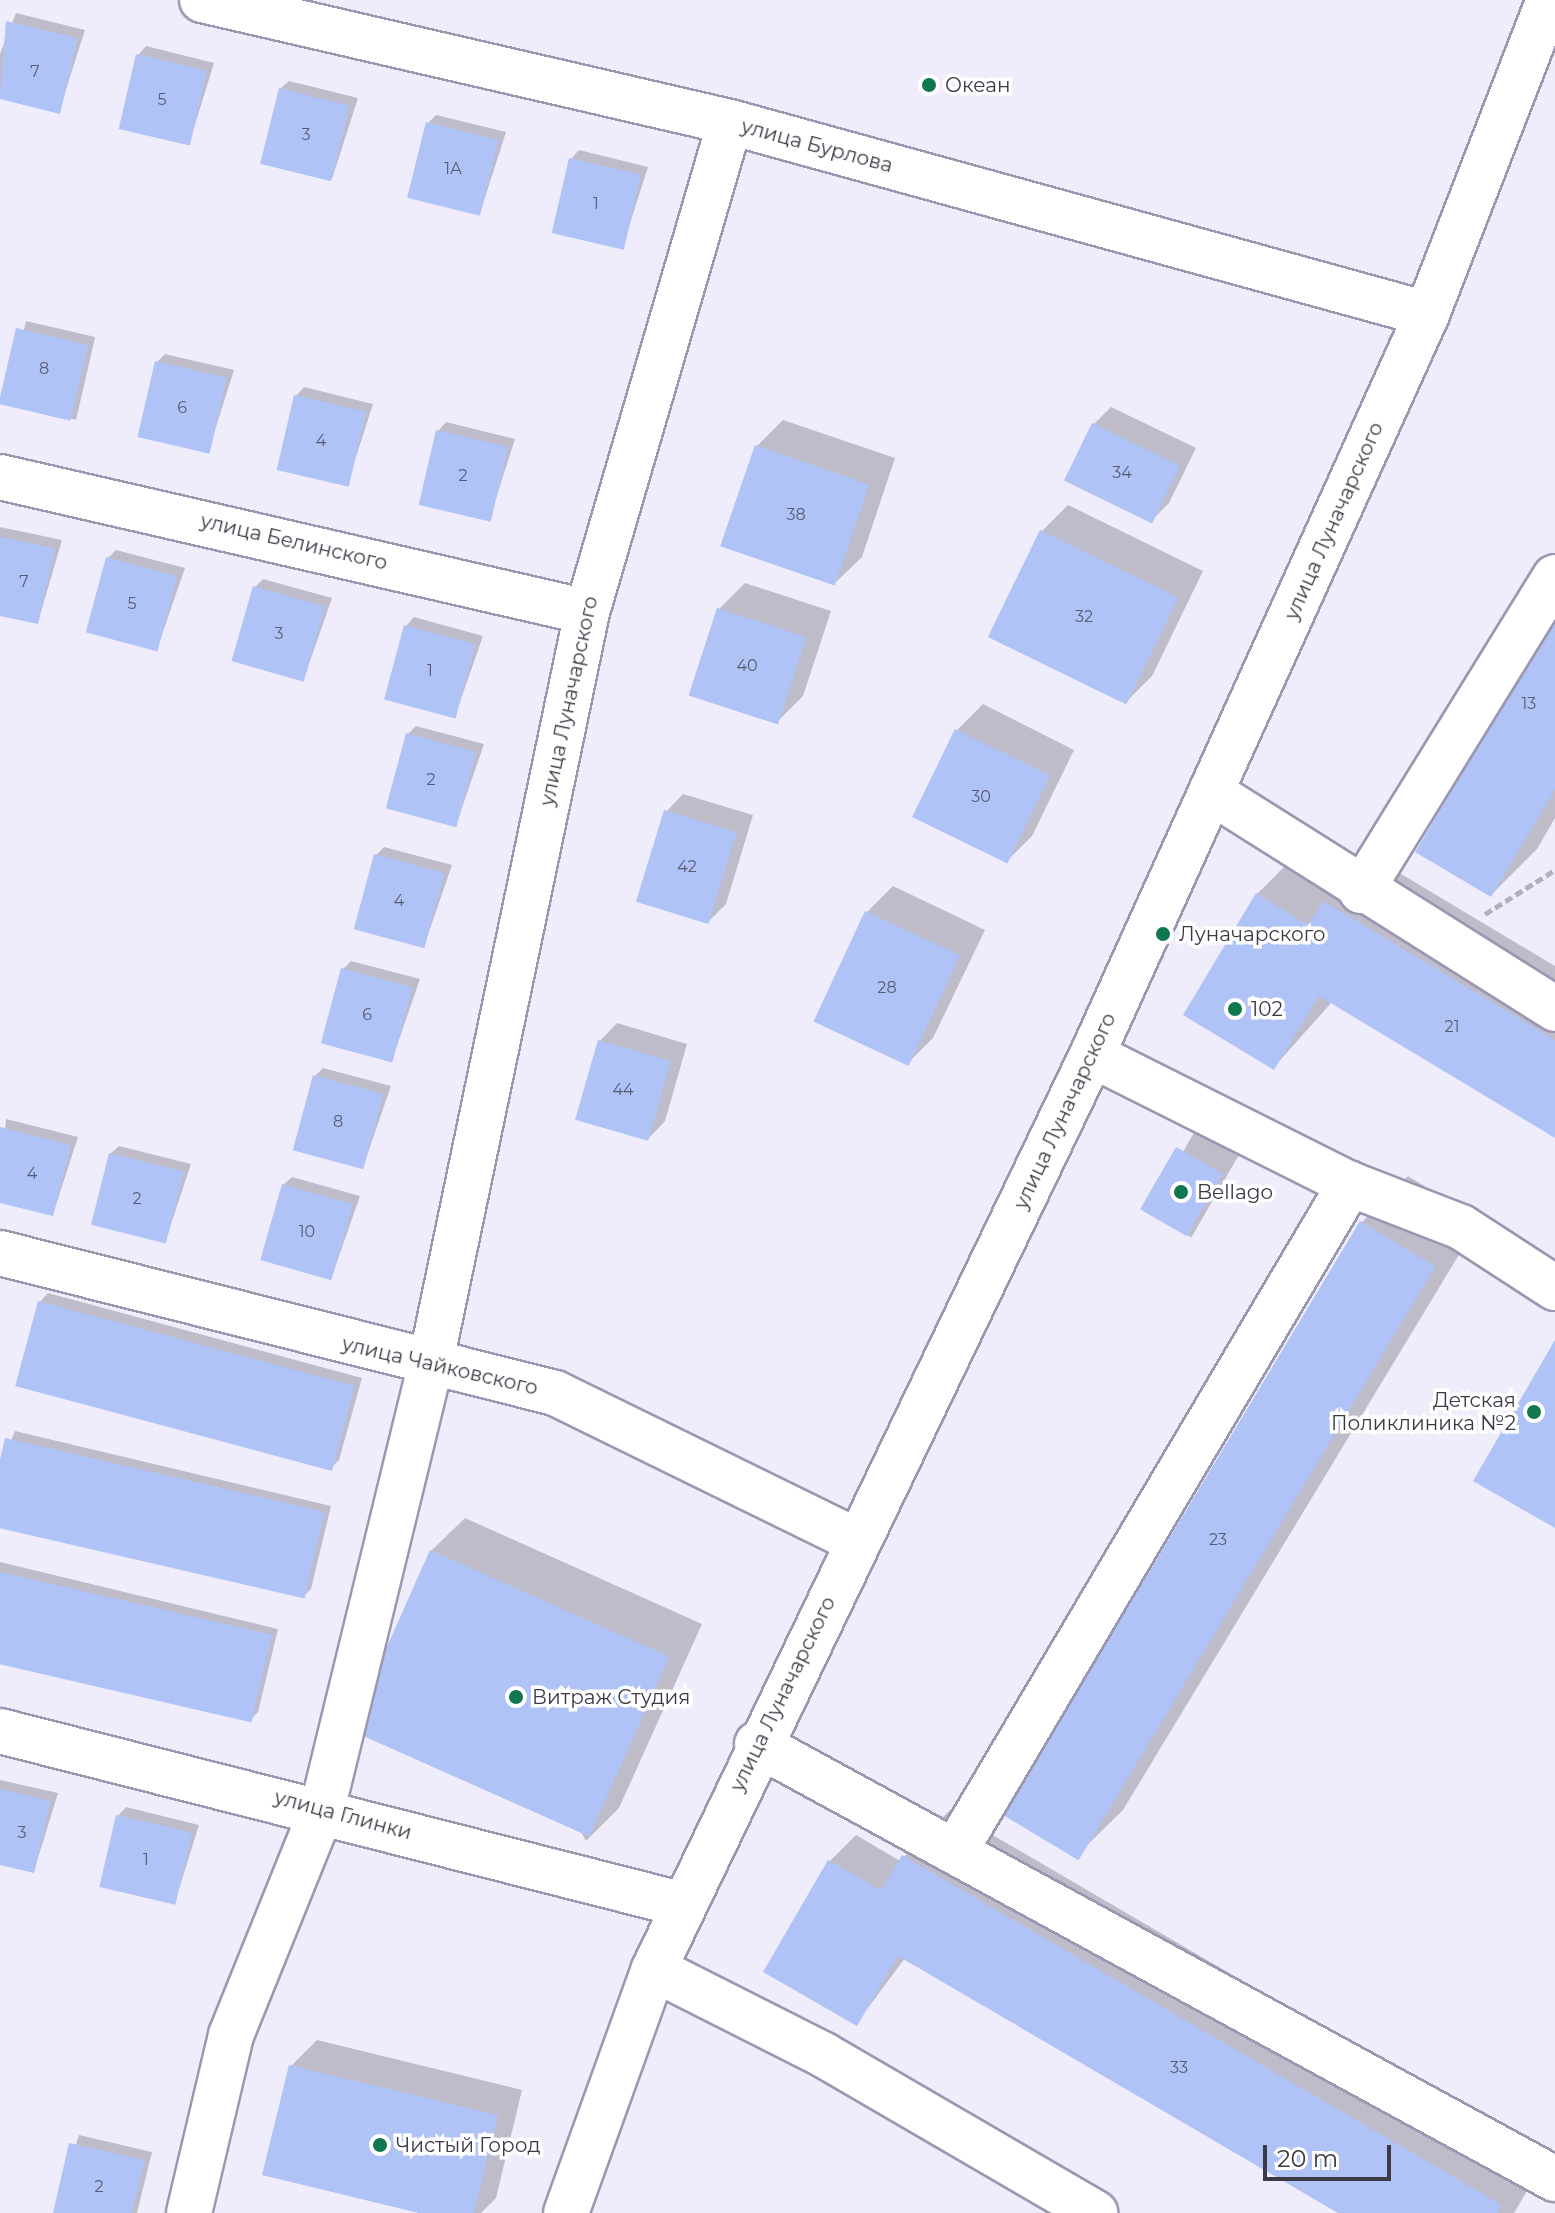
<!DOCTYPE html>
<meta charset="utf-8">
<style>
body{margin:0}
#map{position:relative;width:1555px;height:2213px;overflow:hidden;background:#efecfc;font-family:Montserrat,sans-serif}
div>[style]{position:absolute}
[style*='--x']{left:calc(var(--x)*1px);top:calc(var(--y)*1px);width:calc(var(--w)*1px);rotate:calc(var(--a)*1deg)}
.shadow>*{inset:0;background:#0003;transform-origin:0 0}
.building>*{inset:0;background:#afc3f7;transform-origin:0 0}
.path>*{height:5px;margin-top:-2.5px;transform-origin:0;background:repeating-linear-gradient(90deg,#b3b0be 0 8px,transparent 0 12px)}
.roads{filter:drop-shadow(2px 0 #9c97b1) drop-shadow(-2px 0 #9c97b1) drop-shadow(0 2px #9c97b1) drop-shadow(0 -2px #9c97b1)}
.minor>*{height:44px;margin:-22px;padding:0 22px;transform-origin:22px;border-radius:22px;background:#fff}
.dots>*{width:22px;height:22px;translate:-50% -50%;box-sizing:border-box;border:4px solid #fff;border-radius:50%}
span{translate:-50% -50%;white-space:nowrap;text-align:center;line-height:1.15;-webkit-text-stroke:7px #fff;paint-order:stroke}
.number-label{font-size:16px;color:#595c71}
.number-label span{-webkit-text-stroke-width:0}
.poi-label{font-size:20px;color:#3c3944}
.left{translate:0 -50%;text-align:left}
.right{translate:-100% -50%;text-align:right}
.street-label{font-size:20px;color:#3c3944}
.scale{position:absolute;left:1263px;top:2145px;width:128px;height:36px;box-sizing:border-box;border:4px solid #3c3944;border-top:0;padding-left:10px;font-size:24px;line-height:28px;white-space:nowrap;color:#3c3944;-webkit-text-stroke:6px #fff;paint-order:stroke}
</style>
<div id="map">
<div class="shadow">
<div style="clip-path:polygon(16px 13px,85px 30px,59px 111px,0 97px,0 54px)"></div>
<div style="clip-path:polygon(146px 46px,214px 63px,189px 144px,138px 55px)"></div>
<div style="clip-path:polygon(289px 81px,358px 98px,332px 179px,280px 89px)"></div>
<div style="clip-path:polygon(436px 115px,506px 132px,480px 213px,428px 123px)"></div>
<div style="clip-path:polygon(579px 150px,648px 167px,622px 248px,571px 159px)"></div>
<div style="left:26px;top:321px;width:71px;height:85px;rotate:13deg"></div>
<div style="clip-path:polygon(165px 354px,234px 370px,208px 452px,157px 362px)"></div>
<div style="clip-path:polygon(304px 387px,373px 404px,347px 485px,296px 396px)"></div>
<div style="clip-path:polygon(1111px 407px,1196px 448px,1169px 503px,1151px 521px,1067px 479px,1094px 424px)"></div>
<div style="clip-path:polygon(783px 420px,895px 458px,862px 557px,836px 582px,757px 446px)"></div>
<div style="clip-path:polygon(446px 422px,515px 439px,489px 520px,438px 431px)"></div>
<div style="clip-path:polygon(1068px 505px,1203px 571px,1152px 676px,1126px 702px,1042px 531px)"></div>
<div style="clip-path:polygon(0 527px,62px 540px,38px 622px,0 614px)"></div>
<div style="clip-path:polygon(116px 550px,185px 568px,157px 649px,108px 558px)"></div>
<div style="clip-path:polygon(263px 579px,332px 598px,304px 678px,255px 587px)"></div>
<div style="clip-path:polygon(745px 583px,831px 611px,803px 696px,777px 722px,719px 609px)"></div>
<div style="clip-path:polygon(414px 617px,483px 636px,455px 716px,406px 626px)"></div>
<div style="clip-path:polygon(1555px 622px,1555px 818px,1537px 849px,1491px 895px)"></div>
<div style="clip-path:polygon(983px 704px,1074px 750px,1032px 836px,1006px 862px,957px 730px)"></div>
<div style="clip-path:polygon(416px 726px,484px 744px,456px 825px,408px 734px)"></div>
<div style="clip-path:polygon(683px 794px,753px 815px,726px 904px,708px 922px,666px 812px)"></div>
<div style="clip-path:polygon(384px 847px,452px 865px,424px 946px,376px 855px)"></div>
<div style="clip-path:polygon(1303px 848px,1350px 876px,1371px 856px,1555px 966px,1555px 1135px,1332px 1002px,1274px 1067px,1257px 894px)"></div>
<div style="clip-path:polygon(893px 886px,985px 930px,933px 1038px,907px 1064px,867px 912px)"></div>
<div style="clip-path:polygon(351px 961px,420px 979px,392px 1060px,343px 969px)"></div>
<div style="clip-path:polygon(617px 1023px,687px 1044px,665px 1121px,648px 1139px,600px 1041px)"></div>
<div style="clip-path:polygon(323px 1068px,391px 1086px,363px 1167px,315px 1076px)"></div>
<div style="clip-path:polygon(6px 1119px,78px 1137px,53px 1214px,0 1201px)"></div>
<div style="left:1195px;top:1131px;width:50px;height:94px;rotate:30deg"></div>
<div style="clip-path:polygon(119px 1146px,191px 1164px,165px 1242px,110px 1154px)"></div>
<div style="clip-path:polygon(1408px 1176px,1480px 1220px,1123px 1810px,1076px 1856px,1004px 1813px,1362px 1222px)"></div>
<div style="clip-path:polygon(292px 1177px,360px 1196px,332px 1276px,283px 1185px)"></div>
<div style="clip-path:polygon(48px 1293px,362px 1378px,339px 1460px,331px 1468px,40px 1302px)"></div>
<div style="clip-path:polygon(15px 1431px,331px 1506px,311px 1589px,303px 1597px,0 1525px,0 1468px)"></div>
<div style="clip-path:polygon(465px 1518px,702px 1624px,619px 1808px,586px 1841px,431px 1551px)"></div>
<div style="clip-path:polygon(0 1562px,278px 1629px,258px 1712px,250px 1720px,0 1660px)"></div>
<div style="clip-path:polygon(0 1780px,58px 1793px,34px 1871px,0 1863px)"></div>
<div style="clip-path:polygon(126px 1807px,199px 1825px,175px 1902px,118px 1816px)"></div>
<div style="clip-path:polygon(950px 1810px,1546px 2158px,1514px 2213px,1342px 2213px,905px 1958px,856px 2024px,830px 1861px,856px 1835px,900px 1861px)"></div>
<div style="clip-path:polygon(317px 2040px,522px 2090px,496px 2198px,481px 2213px,427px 2213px,291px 2066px)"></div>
<div style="clip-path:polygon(79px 2135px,152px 2152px,137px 2213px,55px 2213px)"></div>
</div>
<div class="building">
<div style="clip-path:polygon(6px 21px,78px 38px,60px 114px,0 99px)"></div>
<div style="left:136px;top:54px;width:73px;height:77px;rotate:13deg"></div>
<div style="left:279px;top:88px;width:73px;height:78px;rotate:14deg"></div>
<div style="left:426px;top:122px;width:75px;height:78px;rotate:14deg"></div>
<div style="left:569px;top:158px;width:74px;height:77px;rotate:13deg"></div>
<div style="left:16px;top:328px;width:74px;height:78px;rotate:13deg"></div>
<div style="left:155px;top:361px;width:74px;height:78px;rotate:13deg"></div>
<div style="left:294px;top:395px;width:74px;height:77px;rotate:13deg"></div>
<div style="left:1092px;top:423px;width:98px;height:64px;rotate:26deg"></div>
<div style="left:436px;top:430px;width:74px;height:77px;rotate:13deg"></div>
<div style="left:755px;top:445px;width:121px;height:107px;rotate:19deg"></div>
<div style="left:1040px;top:530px;width:154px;height:119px;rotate:26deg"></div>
<div style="clip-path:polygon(0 537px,55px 548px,38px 624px,0 616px)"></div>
<div style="left:106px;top:557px;width:74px;height:78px;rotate:15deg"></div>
<div style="left:253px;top:586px;width:75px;height:78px;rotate:16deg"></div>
<div style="left:717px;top:608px;width:94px;height:92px;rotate:18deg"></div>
<div style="clip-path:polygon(1555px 618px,1555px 790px,1491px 897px,1415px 852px)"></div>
<div style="left:404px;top:625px;width:74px;height:77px;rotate:15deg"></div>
<div style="left:955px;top:729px;width:106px;height:98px;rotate:26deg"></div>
<div style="left:406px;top:733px;width:73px;height:78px;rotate:15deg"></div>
<div style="left:664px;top:810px;width:76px;height:96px;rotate:17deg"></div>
<div style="left:374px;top:854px;width:73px;height:78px;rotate:15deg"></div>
<div style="clip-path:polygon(1256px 893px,1308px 925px,1323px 901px,1555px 1040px,1555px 1138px,1319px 996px,1274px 1070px,1183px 1015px)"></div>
<div style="left:865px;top:911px;width:105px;height:122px;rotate:25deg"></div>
<div style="left:341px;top:968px;width:74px;height:78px;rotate:15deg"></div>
<div style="left:598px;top:1040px;width:76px;height:83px;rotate:16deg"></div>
<div style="left:313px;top:1075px;width:73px;height:78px;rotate:15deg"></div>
<div style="clip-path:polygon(0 1127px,71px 1145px,53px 1216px,0 1203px)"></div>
<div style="left:1176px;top:1147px;width:54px;height:72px;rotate:30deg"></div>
<div style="left:109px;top:1153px;width:77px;height:74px;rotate:14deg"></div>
<div style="left:282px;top:1184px;width:74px;height:79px;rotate:16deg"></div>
<div style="left:1360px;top:1221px;width:88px;height:693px;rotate:31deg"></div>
<div style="left:38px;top:1301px;width:328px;height:88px;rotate:15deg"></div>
<div style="clip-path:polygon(1555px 1340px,1555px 1528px,1473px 1481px)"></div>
<div style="left:5px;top:1438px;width:328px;height:89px;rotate:13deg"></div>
<div style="left:430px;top:1550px;width:262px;height:197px;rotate:24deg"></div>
<div style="left:0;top:1572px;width:279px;height:90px;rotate:13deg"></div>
<div style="clip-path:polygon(0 1789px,51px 1801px,34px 1873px,0 1865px)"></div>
<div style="left:116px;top:1815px;width:78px;height:74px;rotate:13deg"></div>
<div style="clip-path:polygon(902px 1855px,1502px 2205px,1497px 2213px,1338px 2213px,898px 1956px,857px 2026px,763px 1972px,828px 1860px,881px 1890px)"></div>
<div style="clip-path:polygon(289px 2065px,498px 2115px,474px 2213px,419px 2213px,262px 2175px)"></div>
<div style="clip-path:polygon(69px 2143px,145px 2160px,132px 2213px,53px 2213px)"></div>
</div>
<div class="path">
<div style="--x:1485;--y:914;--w:83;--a:-32.2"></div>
</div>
<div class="roads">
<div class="minor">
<div style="--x:202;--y:0;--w:542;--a:13.01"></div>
<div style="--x:730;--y:122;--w:723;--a:15.4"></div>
<div style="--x:0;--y:477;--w:602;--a:12.95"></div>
<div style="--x:1211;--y:792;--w:407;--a:32.2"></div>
<div style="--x:1361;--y:891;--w:369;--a:-58.3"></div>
<div style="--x:1092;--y:1055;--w:288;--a:26.6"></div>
<div style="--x:1350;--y:1184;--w:119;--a:21.2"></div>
<div style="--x:1461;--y:1227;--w:112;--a:33"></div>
<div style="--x:0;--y:1253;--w:572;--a:14.16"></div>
<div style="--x:555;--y:1393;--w:336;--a:26.1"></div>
<div style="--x:0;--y:1731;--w:706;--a:14.27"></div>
<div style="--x:757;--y:1744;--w:909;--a:28.6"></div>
<div style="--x:957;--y:1848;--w:772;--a:-59.38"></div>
<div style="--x:654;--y:1969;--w:191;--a:26.8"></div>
<div style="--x:824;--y:2055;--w:314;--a:30.2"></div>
<div style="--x:189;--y:2213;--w:183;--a:-76.7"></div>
<div style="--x:231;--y:2035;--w:243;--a:-68"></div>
<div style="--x:322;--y:1810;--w:457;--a:-76.3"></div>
<div style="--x:430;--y:1366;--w:770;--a:-78.24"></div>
<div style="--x:587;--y:612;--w:510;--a:-73.73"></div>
<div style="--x:566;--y:2213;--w:259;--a:-70.2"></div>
<div style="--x:654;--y:1969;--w:1014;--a:-64.4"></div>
<div style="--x:1092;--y:1055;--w:813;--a:-65.67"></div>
<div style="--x:1427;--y:314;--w:337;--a:-68.8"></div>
</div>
</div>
<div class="dots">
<div style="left:929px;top:85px;background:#10774f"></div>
<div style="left:1163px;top:934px;background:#10774f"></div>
<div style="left:1235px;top:1009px;background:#10774f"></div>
<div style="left:1181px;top:1192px;background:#10774f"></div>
<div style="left:1534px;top:1412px;background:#10774f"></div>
<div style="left:516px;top:1697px;background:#10774f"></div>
<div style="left:380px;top:2145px;background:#10774f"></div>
</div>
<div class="number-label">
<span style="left:35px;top:72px">7</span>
<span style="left:162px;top:100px">5</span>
<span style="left:306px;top:135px">3</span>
<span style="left:453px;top:169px">1А</span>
<span style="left:596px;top:204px">1</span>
<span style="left:44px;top:369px">8</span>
<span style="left:182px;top:408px">6</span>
<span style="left:321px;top:441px">4</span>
<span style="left:1122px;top:473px">34</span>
<span style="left:463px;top:476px">2</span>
<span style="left:796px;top:515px">38</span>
<span style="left:24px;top:582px">7</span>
<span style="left:132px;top:604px">5</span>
<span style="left:1084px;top:617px">32</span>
<span style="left:279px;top:634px">3</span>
<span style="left:747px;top:666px">40</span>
<span style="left:430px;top:671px">1</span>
<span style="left:1529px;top:704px">13</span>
<span style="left:431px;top:780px">2</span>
<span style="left:981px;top:797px">30</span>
<span style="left:687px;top:867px">42</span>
<span style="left:399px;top:901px">4</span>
<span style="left:887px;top:988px">28</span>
<span style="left:367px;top:1015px">6</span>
<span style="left:1452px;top:1027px">21</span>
<span style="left:623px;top:1090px">44</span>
<span style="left:338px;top:1122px">8</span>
<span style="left:32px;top:1174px">4</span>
<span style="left:137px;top:1199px">2</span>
<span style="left:307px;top:1232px">10</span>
<span style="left:1218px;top:1540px">23</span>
<span style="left:22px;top:1833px">3</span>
<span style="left:146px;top:1860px">1</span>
<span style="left:1179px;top:2068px">33</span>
<span style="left:99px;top:2187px">2</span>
</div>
<div class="poi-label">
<span class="left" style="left:945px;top:85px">Океан</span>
<span class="left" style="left:1179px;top:934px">Луначарского</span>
<span class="left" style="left:1251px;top:1009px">102</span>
<span class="left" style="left:1197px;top:1192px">Bellago</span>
<span class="right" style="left:1516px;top:1412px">Детская<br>Поликлиника №2</span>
<span class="left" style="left:532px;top:1697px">Витраж Студия</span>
<span class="left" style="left:396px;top:2145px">Чистый Город</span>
</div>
<div class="street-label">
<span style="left:817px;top:146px;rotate:15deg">улица Бурлова</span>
<span style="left:1334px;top:521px;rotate:-66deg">улица Луначарского</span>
<span style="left:294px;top:542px;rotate:13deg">улица Белинского</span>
<span style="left:569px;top:701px;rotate:-78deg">улица Луначарского</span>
<span style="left:1065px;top:1111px;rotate:-65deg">улица Луначарского</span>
<span style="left:440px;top:1366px;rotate:13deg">улица Чайковского</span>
<span style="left:783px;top:1694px;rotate:-64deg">улица Луначарского</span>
<span style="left:343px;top:1815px;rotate:15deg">улица Глинки</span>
</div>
<div class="scale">20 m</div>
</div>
